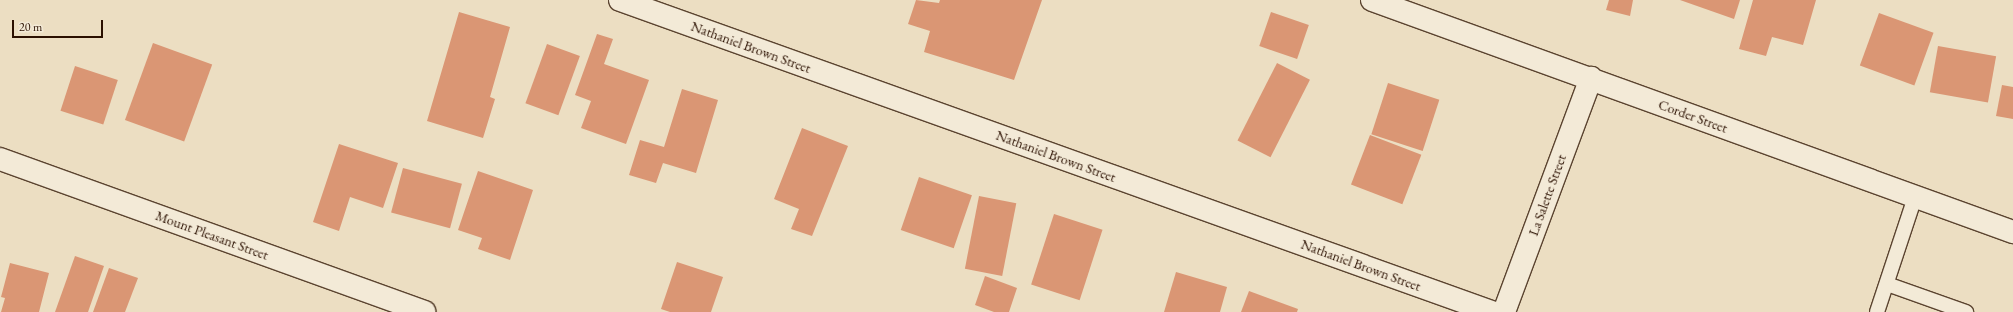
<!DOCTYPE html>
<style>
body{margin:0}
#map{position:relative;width:2013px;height:312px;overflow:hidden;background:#ecdec2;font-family:"EB Garamond",serif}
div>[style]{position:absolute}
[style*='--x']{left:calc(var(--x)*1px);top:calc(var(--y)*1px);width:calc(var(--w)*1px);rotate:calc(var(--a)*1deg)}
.building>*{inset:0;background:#da9674;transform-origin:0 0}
.roads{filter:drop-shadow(1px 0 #5b4430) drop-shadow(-1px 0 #5b4430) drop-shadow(0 1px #5b4430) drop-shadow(0 -1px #5b4430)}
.service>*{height:14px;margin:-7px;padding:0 7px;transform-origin:7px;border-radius:7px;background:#f3ead7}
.minor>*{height:22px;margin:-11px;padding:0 11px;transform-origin:11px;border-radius:11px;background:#f3ead7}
span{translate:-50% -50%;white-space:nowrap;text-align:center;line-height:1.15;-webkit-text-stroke:3px #f3ead7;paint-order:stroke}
.street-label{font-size:14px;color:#2b1000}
.scale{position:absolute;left:12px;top:20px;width:91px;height:18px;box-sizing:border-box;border:2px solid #2b1000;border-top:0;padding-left:5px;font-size:12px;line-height:14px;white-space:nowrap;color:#2b1000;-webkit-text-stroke:3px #f3ead7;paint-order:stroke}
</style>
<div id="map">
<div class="building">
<div style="clip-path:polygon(916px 0,939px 3px,940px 0,1042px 0,1014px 80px,924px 52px,930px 31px,908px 24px)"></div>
<div style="clip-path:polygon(1609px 0,1633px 0,1630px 16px,1606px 10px)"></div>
<div style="clip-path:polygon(1680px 0,1740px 0,1734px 19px)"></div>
<div style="clip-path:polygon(1753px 0,1816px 0,1803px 45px,1772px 37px,1766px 56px,1739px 49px)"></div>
<div style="clip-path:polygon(459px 12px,510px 27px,490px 97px,495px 99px,483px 138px,427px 121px)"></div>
<div style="left:1271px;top:12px;width:40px;height:36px;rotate:19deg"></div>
<div style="left:1879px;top:13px;width:58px;height:56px;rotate:20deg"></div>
<div style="clip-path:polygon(597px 34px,613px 39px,604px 64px,649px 80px,626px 144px,581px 128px,591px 101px,575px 95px)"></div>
<div style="left:153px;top:43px;width:63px;height:82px;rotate:20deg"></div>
<div style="left:547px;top:44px;width:35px;height:63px;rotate:20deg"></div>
<div style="left:1938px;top:46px;width:59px;height:47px;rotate:10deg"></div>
<div style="left:1277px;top:63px;width:37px;height:87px;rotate:27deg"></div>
<div style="left:75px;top:66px;width:45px;height:47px;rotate:18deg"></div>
<div style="left:1388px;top:83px;width:54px;height:54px;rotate:18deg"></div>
<div style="clip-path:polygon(2002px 85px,2013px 87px,2013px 119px,1996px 116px)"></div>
<div style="clip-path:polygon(682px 89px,718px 100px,696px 173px,663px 163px,656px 183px,629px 175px,640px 140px,664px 147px)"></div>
<div style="clip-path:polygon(802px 128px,848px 146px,812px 236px,791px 229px,799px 209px,774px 199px)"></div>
<div style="left:1370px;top:135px;width:55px;height:53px;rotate:21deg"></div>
<div style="clip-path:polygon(339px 144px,398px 163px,383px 208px,350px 197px,339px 231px,313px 222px)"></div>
<div style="left:403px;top:168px;width:61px;height:46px;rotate:15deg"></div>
<div style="clip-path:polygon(478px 171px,533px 190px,510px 260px,478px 249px,482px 238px,458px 230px)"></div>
<div style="left:919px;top:177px;width:56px;height:56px;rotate:19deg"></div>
<div style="left:979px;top:196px;width:38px;height:74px;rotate:11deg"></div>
<div style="left:1054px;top:214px;width:51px;height:74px;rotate:18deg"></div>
<div style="clip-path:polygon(75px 256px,104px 266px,88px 312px,55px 312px)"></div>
<div style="clip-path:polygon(677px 262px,723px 277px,711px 312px,670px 312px,661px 309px)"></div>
<div style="clip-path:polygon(10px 263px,49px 273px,39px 312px,1px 312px,5px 298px,1px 297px)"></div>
<div style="clip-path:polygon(109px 268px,138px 278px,125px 312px,93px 312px)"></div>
<div style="clip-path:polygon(1176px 272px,1227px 287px,1220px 312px,1164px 312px)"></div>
<div style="clip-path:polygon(985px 276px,1017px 288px,1009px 312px,994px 312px,975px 305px)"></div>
<div style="clip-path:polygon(1249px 291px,1298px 309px,1297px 312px,1241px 312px)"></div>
</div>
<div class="roads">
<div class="service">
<div style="--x:1887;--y:284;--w:84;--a:19.5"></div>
<div style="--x:1877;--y:312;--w:121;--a:-71.7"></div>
</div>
<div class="minor">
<div style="--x:620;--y:0;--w:926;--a:19.69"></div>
<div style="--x:1372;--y:0;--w:682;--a:19.9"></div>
<div style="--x:0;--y:159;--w:451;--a:19.8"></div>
<div style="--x:1504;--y:312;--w:250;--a:-69.6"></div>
</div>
</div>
<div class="street-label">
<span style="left:751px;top:47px;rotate:20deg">Nathaniel Brown Street</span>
<span style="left:1693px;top:116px;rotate:20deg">Corder Street</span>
<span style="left:1056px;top:156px;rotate:20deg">Nathaniel Brown Street</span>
<span style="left:1547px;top:195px;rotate:-70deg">La Salette Street</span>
<span style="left:212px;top:235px;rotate:20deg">Mount Pleasant Street</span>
<span style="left:1361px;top:265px;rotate:20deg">Nathaniel Brown Street</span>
</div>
<div class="scale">20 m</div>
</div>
